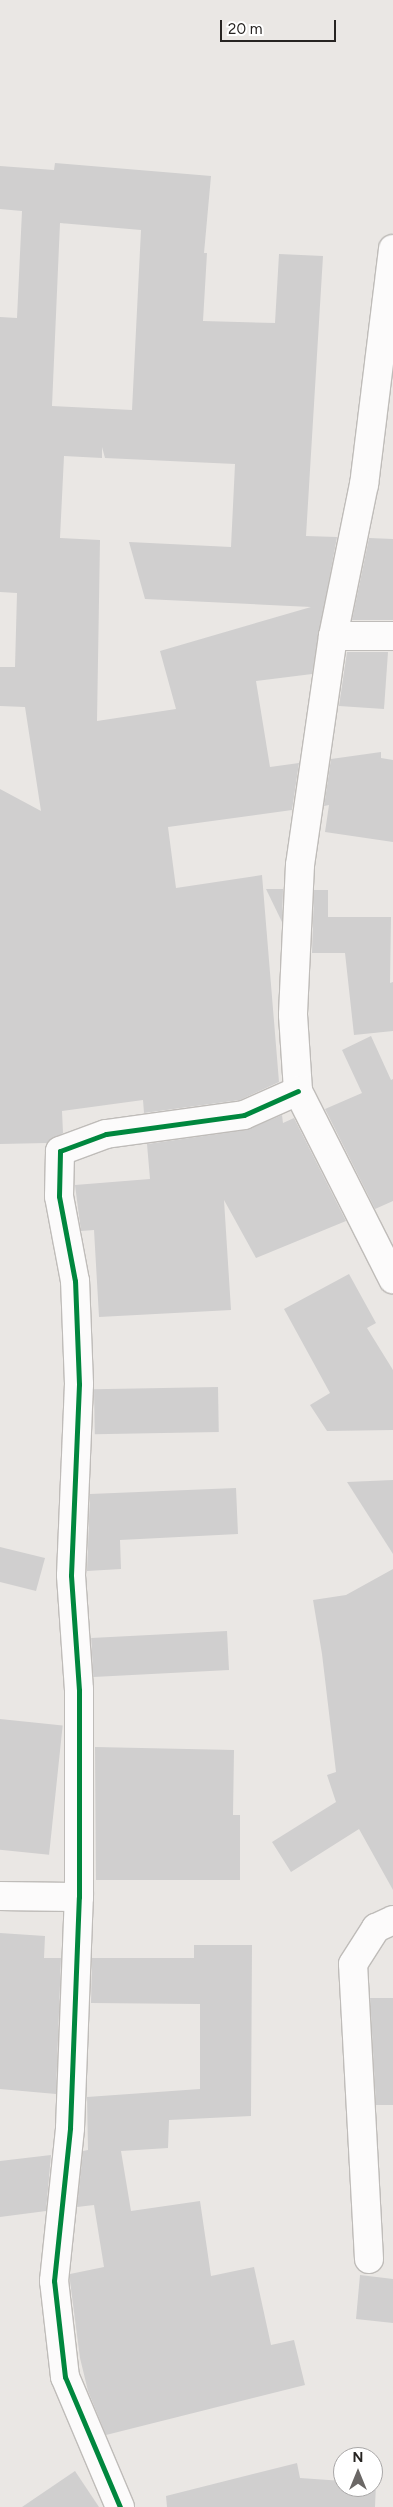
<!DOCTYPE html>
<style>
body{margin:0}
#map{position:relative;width:393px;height:2507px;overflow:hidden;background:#eae7e4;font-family:Figtree,sans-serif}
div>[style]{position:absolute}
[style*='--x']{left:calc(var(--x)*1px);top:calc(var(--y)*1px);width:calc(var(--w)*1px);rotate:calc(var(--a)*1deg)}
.building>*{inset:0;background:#d0cfcf;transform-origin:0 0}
.roads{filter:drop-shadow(1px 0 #bfbcb9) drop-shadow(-1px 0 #bfbcb9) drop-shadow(0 1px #bfbcb9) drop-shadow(0 -1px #bfbcb9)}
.minor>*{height:28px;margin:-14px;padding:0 14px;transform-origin:14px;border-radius:14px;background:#fcfbfb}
.cycleway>*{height:5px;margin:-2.5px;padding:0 2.5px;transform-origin:2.5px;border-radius:2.5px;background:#00873e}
span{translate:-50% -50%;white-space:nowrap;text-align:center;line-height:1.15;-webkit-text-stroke:5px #fff;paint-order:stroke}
.north{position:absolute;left:333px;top:2447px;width:50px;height:50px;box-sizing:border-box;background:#fff;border:1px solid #a9a7a7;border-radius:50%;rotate:0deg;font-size:14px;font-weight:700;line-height:20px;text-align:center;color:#272422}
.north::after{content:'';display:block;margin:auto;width:18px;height:22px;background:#6b6866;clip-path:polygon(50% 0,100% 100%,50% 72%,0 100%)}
.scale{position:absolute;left:220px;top:20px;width:116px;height:22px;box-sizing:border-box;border:2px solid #272422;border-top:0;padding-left:6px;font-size:15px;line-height:18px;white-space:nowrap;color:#272422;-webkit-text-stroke:4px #fff;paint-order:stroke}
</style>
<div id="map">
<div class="building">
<div style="clip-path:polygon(evenodd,55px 163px,211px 176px,204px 253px,207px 253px,203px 321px,275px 323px,279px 254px,323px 256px,306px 536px,337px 537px,312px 674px,256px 681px,270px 767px,299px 763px,292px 810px,168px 827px,176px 888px,262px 875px,279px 1082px,240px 1100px,144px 1113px,143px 1100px,62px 1111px,63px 1133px,47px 1143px,0 1144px,0 789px,41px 811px,25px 707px,0 706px,0 667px,15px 667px,17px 593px,0 592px,0 317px,17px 318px,22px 211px,0 209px,0 166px,54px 170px,55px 163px,60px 223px,141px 230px,132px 410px,52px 406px,60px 223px,55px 163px,102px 447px,105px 458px,235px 464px,231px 547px,129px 542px,145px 599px,311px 607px,160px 651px,176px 709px,97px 721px,100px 540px,60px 538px,64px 456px,102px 458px,102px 447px)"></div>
<div style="clip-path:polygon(369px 538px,393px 539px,393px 620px,352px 620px)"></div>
<div style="clip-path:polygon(347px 652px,388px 652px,384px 709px,339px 706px)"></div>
<div style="clip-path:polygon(381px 752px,381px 758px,393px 760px,393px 842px,325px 832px,329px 805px,324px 806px,331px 759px)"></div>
<div style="clip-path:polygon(266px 889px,283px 889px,282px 922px)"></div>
<div style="clip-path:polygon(314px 890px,328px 890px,328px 917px,391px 917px,390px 983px,393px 982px,393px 1031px,354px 1035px,345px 953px,312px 953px)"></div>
<div style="clip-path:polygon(371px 1036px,391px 1080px,393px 1079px,393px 1201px,375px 1209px,325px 1109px,362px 1093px,342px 1050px)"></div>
<div style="clip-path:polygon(282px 1115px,283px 1123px,294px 1118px,346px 1221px,256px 1258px,224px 1200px,231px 1310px,99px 1317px,94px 1230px,81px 1231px,75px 1185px,150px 1179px,147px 1144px,246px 1130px)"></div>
<div style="clip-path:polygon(349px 1274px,376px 1323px,367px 1328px,393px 1370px,393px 1430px,327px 1431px,310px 1405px,330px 1393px,284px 1309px)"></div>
<div style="left:218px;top:1387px;width:45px;height:124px;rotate:89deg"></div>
<div style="clip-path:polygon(393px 1480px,393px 1554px,347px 1482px)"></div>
<div style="clip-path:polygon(236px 1488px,238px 1534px,120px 1540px,121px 1569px,87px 1571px,90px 1494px)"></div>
<div style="clip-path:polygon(0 1547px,45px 1558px,36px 1591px,0 1582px)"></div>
<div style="clip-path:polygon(393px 1569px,393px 1890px,359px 1829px,291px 1872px,272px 1842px,336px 1802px,327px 1775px,336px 1772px,322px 1654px,313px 1600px,346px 1595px)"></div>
<div style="left:227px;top:1631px;width:39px;height:136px;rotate:87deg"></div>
<div style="left:0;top:1719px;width:63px;height:130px;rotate:6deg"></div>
<div style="clip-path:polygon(95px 1747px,234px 1750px,233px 1815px,240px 1815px,240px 1880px,96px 1880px)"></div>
<div style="clip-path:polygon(0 1933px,45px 1936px,44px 1958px,61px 1958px,56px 2094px,0 2089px)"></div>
<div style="clip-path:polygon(194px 1945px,252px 1945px,251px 2116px,169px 2120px,168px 2148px,121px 2151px,131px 2211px,200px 2201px,211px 2276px,254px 2267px,271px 2345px,294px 2340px,305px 2385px,106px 2435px,88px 2391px,80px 2358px,70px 2281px,70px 2274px,104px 2267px,94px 2205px,77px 2207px,83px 2151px,88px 2150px,87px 2097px,200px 2089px,200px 2004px,91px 2003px,92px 1958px,194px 1958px)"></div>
<div style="clip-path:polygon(370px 1998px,393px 1998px,393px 2105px,376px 2105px)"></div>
<div style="clip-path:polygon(51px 2155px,46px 2211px,0 2217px,0 2161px)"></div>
<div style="clip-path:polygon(360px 2275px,393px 2279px,393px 2323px,356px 2319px)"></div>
<div style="clip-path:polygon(297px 2463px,300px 2478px,343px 2481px,343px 2487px,373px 2487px,373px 2484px,376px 2484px,375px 2507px,167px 2507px,166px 2496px)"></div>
<div style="clip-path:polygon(75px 2471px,99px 2507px,22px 2507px)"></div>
</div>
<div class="roads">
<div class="minor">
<div style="--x:393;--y:249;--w:237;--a:97"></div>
<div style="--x:364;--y:484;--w:155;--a:101.5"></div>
<div style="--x:333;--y:636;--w:231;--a:98.2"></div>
<div style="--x:300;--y:865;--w:150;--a:92.7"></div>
<div style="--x:293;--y:1015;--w:76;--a:86.2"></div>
<div style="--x:298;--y:1091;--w:211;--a:63.2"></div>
<div style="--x:333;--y:636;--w:60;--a:0"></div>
<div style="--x:0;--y:1896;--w:79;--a:0.7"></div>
<div style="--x:369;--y:2259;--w:295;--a:-93.1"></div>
<div style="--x:353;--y:1964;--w:43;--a:-57.4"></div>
<div style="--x:376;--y:1928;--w:19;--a:-25"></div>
<div style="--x:120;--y:2507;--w:141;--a:-112.9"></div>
<div style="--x:65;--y:2377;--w:97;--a:-96.5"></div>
<div style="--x:54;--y:2281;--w:154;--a:-84"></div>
<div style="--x:70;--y:2128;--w:231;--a:-87.8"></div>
<div style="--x:79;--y:1897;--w:207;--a:-90"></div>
<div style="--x:79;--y:1690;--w:115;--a:-94"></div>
<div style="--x:71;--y:1575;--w:191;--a:-87.6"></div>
<div style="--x:79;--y:1384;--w:103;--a:-92.2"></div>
<div style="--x:75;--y:1281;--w:86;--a:-100.7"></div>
<div style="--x:59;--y:1196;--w:45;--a:-88.7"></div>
<div style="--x:60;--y:1151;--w:49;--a:-20.3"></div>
<div style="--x:106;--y:1134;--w:139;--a:-7.8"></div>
<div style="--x:244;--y:1115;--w:59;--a:-24"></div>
</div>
</div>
<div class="cycleway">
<div style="--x:120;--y:2507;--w:141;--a:-112.9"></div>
<div style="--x:65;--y:2377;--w:97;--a:-96.5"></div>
<div style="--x:54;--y:2281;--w:154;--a:-84"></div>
<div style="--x:70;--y:2128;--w:231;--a:-87.8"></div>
<div style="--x:79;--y:1897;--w:207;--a:-90"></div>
<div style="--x:79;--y:1690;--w:115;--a:-94"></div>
<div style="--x:71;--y:1575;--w:191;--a:-87.6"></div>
<div style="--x:79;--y:1384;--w:103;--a:-92.2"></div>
<div style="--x:75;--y:1281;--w:86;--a:-100.7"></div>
<div style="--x:59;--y:1196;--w:45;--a:-88.7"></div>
<div style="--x:60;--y:1151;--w:49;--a:-20.3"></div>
<div style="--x:106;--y:1134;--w:139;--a:-7.8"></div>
<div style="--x:244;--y:1115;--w:59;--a:-24"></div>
</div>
<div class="north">N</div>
<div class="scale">20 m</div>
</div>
